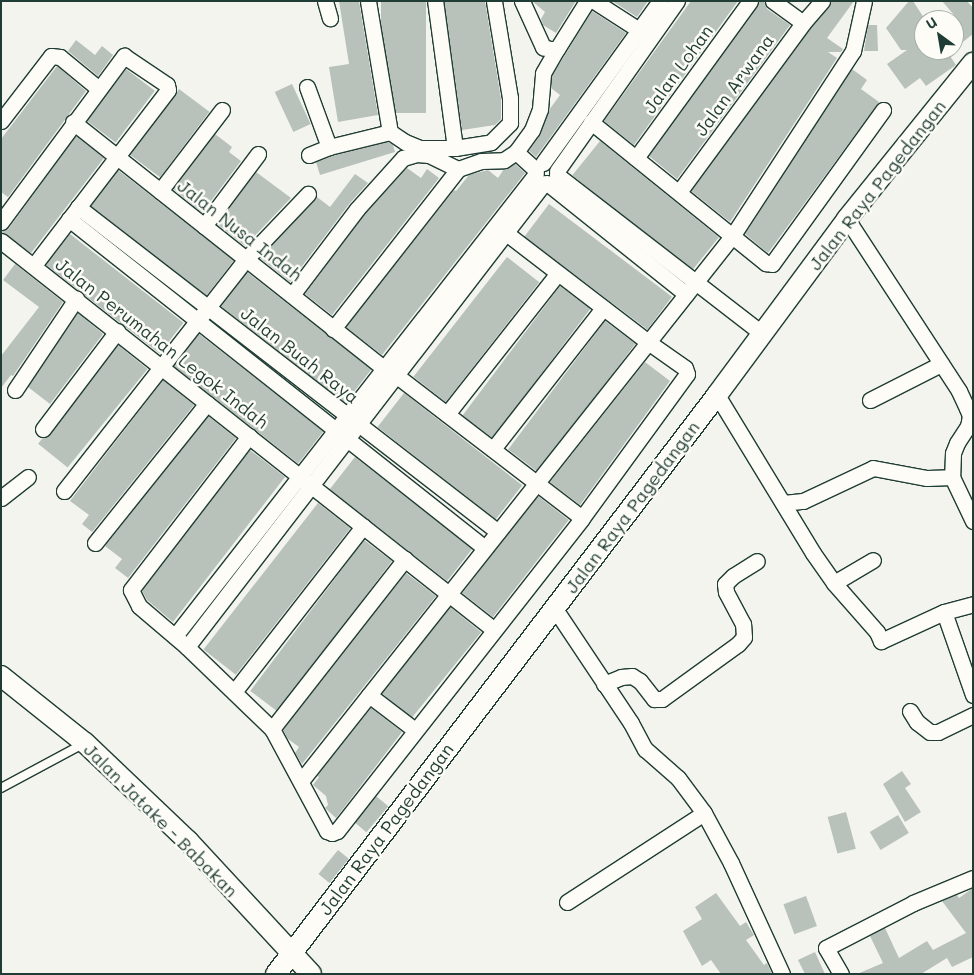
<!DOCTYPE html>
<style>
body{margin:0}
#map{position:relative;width:974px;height:975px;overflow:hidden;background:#f4f4ef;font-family:Mali,sans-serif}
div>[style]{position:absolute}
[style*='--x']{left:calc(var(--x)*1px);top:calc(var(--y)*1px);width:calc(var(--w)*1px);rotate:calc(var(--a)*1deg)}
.building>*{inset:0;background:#b9c1bb;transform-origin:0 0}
.roads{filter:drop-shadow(1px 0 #1f3d34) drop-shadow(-1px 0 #1f3d34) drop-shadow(0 1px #1f3d34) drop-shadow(0 -1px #1f3d34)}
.lane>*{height:8px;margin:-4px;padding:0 4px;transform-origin:4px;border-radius:4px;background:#fdfcf7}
.street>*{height:15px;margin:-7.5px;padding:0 7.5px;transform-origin:7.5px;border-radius:7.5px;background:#fdfcf7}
.secondary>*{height:20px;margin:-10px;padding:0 10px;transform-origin:10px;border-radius:10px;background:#fdfcf7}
span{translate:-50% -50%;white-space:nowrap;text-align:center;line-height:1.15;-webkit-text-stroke:5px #fdfcf7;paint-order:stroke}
.street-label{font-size:18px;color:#1f3d34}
.frame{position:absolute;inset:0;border:2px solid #1f3d34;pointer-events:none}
.north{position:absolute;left:914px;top:10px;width:50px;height:50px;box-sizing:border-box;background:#fdfcf7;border:1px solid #a4b0a9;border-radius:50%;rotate:328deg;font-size:14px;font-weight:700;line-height:20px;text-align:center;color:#1f3d34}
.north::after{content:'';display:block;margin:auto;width:18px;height:22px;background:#1f3d34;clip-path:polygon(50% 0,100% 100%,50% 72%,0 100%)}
</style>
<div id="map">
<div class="building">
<div style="clip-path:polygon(339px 1px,359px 1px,378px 115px,338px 122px,329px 67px,349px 64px)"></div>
<div style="left:381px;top:1px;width:45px;height:112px"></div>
<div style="clip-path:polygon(444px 1px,485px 1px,501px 99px,501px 119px,495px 125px,462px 130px)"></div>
<div style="clip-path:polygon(532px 1px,576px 1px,556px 33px,543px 25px,541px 19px,545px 12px)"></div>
<div style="clip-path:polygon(612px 1px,648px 1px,637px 17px)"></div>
<div style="clip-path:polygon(691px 1px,738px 1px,634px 145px,604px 121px)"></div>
<div style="clip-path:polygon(759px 1px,764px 1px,767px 9px,790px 25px,677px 179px,649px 156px)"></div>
<div style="clip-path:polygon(831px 1px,854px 1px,827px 38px,843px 49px,841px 52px,828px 52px,837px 58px,730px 222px,691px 191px,810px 29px,829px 7px)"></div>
<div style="clip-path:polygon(909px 1px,913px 1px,924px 18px,924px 50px,946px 50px,956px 65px,926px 86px,920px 78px,905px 89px,887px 64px,907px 50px,901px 50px,886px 28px)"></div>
<div style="clip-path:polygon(942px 1px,967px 1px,973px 8px,973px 34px,954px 49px,954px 15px)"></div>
<div style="clip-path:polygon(592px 11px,626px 33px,536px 157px,529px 151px,540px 135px,549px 110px,560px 95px,551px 88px,552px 76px)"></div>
<div style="clip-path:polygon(868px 25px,877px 25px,878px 51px,864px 51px)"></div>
<div style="clip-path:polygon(76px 40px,95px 55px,102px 46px,113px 55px,98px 76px,68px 51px)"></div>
<div style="clip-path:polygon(57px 66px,86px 91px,8px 197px,1px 192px,1px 139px)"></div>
<div style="left:126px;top:69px;width:36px;height:65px;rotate:37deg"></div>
<div style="clip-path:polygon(852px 69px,867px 80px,861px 89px,879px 102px,768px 253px,745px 234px)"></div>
<div style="left:292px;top:84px;width:44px;height:19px;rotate:65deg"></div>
<div style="left:179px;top:89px;width:38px;height:82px;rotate:37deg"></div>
<div style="clip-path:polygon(215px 134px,232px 147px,229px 152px,241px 161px,202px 213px,173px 189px)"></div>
<div style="clip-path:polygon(76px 136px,104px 158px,31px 253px,1px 232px,9px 228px)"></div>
<div style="left:600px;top:141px;width:153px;height:44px;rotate:39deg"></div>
<div style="clip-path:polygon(388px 142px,393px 145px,395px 152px,320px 175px,316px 162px,332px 156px)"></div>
<div style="clip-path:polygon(515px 164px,525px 173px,382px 355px,346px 327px,454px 190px,456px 191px,469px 175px,488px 170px,498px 178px,504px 169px)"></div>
<div style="clip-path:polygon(407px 168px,421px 178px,427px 169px,439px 178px,332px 315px,305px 294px,364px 215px)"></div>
<div style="left:118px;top:170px;width:147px;height:45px;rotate:38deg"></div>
<div style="clip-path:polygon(256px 172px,291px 198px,245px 246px,217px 224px)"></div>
<div style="clip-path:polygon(355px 174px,368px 183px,350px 203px,290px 282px,260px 258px,317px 197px,330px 207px)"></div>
<div style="left:549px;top:204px;width:154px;height:41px;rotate:37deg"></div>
<div style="left:70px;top:234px;width:144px;height:39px;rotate:38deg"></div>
<div style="left:507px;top:257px;width:41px;height:152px;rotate:38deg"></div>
<div style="clip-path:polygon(15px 264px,63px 302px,13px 376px,11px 375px,1px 388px,1px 356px,39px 307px,3px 280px)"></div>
<div style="left:247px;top:272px;width:158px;height:43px;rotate:38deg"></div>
<div style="left:560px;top:286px;width:38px;height:162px;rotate:37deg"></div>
<div style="clip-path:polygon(78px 313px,103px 334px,50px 404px,28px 387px)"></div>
<div style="left:605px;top:321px;width:38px;height:161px;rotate:37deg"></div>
<div style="left:199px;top:334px;width:158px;height:41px;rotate:38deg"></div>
<div style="left:118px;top:345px;width:38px;height:127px;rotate:39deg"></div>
<div style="clip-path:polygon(645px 362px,670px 381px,580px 505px,550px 482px)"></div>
<div style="clip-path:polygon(163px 380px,194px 405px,92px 532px,82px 524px,89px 515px,70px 501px)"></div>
<div style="left:404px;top:393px;width:150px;height:43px;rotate:38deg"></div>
<div style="clip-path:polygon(208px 416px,236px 438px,128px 578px,115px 568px,122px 559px,105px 546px)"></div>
<div style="clip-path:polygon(250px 450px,285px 477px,173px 622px,147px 600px,142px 591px)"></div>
<div style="left:355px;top:457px;width:149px;height:41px;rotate:38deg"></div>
<div style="left:538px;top:496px;width:39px;height:123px;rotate:38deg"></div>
<div style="left:318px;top:503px;width:41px;height:186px;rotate:38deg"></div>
<div style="left:364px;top:540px;width:35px;height:189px;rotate:37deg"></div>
<div style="clip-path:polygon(406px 573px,436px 596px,302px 764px,295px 753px,299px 747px,288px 739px,283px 730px)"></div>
<div style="left:450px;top:607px;width:40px;height:110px;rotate:39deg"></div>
<div style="clip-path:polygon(371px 708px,402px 732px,336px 818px,325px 808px,328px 805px,326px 796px,313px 785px,319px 777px,317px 776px)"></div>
<div style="clip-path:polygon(902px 771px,911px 784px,905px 788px,921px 812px,905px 822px,883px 784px)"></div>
<div style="left:376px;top:796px;width:16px;height:34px;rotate:40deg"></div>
<div style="left:846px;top:812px;width:38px;height:19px;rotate:75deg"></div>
<div style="left:898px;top:815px;width:21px;height:33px;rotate:59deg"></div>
<div style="left:338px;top:850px;width:14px;height:31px;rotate:39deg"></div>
<div style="clip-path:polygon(973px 888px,973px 957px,952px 967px,947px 958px,921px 974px,857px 974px,883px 963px,870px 936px,885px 928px,899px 958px,927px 941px,933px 950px,966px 933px,942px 901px,957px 895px,959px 898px)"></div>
<div style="clip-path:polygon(716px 893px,740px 926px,746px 922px,754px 935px,746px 940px,764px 965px,767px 963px,772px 974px,721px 974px,711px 960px,702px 966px,683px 931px,702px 919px,695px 907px)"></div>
<div style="left:806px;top:896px;width:32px;height:24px;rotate:70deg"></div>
<div style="clip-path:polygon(815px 952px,825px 974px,805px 974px,798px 960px)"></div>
</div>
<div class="roads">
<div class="lane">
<div style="--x:1;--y:788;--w:93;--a:-28.2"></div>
</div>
<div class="street">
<div style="--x:325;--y:1;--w:18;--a:74"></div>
<div style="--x:368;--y:1;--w:133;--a:80.5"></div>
<div style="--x:522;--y:1;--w:51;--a:65.5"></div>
<div style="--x:543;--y:47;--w:7;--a:16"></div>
<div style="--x:550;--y:49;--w:7;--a:0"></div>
<div style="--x:557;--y:49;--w:57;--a:-58"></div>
<div style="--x:594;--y:1;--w:54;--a:32.8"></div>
<div style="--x:773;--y:1;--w:37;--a:36"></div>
<div style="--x:307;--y:87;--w:64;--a:69.9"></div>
<div style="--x:1;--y:121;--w:82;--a:-52.4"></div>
<div style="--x:51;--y:56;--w:9;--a:6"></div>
<div style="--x:60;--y:57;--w:50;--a:39.4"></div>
<div style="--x:73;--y:122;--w:396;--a:38.4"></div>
<div style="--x:591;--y:122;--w:225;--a:38.9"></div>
<div style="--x:766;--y:263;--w:6;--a:9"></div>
<div style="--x:772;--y:264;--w:190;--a:-54.2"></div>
<div style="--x:455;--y:148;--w:36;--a:-9"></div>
<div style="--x:491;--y:142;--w:27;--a:-45"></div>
<div style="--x:510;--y:123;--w:25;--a:-90"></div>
<div style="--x:510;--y:98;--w:98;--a:-99.4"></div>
<div style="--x:516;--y:152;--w:27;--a:-54"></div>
<div style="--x:532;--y:130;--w:22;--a:-69"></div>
<div style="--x:540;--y:109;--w:36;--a:-85"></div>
<div style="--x:543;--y:73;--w:28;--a:-60"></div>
<div style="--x:309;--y:155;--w:22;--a:-22"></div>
<div style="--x:329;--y:147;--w:63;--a:-13.8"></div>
<div style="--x:390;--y:132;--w:18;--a:34"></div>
<div style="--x:405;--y:142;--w:16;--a:22"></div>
<div style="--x:420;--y:148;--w:35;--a:0"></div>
<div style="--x:455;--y:148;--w:148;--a:-97.7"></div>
<div style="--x:636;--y:158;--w:194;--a:-54"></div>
<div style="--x:543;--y:163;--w:200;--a:-54.2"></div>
<div style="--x:557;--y:171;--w:208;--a:-54.8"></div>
<div style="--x:557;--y:175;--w:260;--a:37.7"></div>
<div style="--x:547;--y:183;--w:178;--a:38.6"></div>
<div style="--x:160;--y:191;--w:102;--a:-52.6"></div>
<div style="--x:679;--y:192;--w:210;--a:-53.7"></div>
<div style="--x:803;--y:23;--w:29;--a:-49"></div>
<div style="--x:78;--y:207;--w:531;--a:37.73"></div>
<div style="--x:69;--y:219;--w:530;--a:38.34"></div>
<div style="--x:847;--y:219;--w:205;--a:56.9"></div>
<div style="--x:959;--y:391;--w:19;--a:65"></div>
<div style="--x:967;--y:408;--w:9;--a:69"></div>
<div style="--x:970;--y:416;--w:10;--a:101"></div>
<div style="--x:968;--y:426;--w:20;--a:123"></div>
<div style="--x:957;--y:443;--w:11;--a:112"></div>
<div style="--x:953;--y:453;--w:24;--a:92"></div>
<div style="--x:952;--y:477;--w:49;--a:64.5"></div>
<div style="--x:1;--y:222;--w:207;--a:-53.5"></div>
<div style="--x:124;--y:56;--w:52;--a:34"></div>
<div style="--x:167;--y:85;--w:5;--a:79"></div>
<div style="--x:168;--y:90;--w:220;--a:127.4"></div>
<div style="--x:204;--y:226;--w:90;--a:-53.1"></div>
<div style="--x:1;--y:241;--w:627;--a:38.26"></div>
<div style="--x:292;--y:295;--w:108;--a:-52.9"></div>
<div style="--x:357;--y:209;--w:69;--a:-48"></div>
<div style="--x:403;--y:158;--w:15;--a:-16"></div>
<div style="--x:417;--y:154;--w:12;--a:5"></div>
<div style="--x:429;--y:155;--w:32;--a:26"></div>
<div style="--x:333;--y:329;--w:203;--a:-52"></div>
<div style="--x:458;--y:169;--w:24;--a:-19"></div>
<div style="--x:481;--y:161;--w:23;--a:-2"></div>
<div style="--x:504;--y:160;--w:14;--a:-34"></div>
<div style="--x:516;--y:152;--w:27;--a:42"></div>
<div style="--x:397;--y:376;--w:233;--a:37.5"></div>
<div style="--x:15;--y:390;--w:110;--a:-56.2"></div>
<div style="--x:717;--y:395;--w:185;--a:58.7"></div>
<div style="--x:813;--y:553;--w:37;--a:55"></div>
<div style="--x:834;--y:583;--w:65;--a:48.7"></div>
<div style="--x:877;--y:632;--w:10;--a:66"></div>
<div style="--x:881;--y:641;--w:69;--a:-24.7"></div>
<div style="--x:944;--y:612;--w:30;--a:-15"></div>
<div style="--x:870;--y:400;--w:80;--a:-26.9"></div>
<div style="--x:447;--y:414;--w:179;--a:-51.8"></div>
<div style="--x:43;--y:429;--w:123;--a:-52.9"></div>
<div style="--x:249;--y:436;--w:194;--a:127.5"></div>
<div style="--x:131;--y:590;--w:18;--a:63"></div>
<div style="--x:139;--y:606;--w:63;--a:40.5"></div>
<div style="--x:187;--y:647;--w:118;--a:44"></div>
<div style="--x:272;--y:729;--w:116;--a:61.7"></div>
<div style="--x:327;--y:831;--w:5;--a:22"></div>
<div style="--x:332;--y:833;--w:5;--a:-22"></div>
<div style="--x:337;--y:831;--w:397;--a:-51.9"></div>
<div style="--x:582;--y:518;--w:178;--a:-53.9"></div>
<div style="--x:687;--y:374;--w:6;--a:-108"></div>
<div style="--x:685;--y:368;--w:45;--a:-144.9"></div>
<div style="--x:648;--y:342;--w:178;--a:-142.5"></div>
<div style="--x:493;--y:449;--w:179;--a:-52"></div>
<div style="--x:64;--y:491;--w:295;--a:-51.9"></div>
<div style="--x:246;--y:259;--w:90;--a:-46.4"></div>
<div style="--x:1;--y:498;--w:34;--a:-38"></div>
<div style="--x:783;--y:503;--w:20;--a:-6"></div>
<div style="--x:803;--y:501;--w:77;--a:-25.2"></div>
<div style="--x:873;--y:468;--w:55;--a:10.5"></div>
<div style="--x:927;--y:478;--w:25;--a:-2"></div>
<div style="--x:95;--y:543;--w:179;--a:-51.3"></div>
<div style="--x:834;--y:583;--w:45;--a:-30.5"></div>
<div style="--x:555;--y:609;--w:137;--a:56.3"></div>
<div style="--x:631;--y:723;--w:30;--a:62"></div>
<div style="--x:645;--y:749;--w:44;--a:41.3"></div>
<div style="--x:678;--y:778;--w:44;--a:53.4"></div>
<div style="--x:704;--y:813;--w:57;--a:61.6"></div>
<div style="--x:731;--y:863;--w:122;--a:65.3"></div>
<div style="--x:944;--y:612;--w:88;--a:70.7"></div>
<div style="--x:175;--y:636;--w:586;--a:-52"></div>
<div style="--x:187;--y:647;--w:585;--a:-52.43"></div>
<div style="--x:604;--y:684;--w:18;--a:-22"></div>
<div style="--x:621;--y:677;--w:11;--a:-5"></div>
<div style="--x:632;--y:676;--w:9;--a:32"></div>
<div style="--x:640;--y:681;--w:23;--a:52"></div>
<div style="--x:654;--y:699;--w:8;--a:0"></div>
<div style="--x:662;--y:699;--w:94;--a:-35.9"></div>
<div style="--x:738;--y:644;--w:9;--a:-49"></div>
<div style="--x:744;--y:637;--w:13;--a:-94"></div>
<div style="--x:743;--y:624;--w:36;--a:-118"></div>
<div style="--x:726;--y:592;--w:8;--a:-97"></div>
<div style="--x:725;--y:584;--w:11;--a:-45"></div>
<div style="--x:733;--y:576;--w:28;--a:-32"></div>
<div style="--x:234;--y:692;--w:210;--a:-52.1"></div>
<div style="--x:369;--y:695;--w:58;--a:37.3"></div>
<div style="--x:910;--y:711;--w:13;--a:58"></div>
<div style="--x:917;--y:722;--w:16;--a:38"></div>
<div style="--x:930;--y:732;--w:8;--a:0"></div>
<div style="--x:938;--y:732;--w:39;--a:-26"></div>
<div style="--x:272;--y:729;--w:216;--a:-52"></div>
<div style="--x:301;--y:781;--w:696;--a:-51.65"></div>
<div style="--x:733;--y:235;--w:220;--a:-56.9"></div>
<div style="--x:853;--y:51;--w:51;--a:-77.6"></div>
<div style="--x:567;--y:902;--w:163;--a:-33"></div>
<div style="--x:841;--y:974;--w:30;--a:-120"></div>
<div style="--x:826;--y:948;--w:98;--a:-27.3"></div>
<div style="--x:913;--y:903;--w:65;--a:-22.6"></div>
</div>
<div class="secondary">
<div style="--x:1;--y:676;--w:107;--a:38.6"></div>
<div style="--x:85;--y:743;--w:142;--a:43.6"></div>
<div style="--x:188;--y:841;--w:181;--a:47.2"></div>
<div style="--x:276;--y:974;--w:728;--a:-52.7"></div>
<div style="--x:717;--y:395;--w:219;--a:-53.5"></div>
<div style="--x:847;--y:219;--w:201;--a:-51.1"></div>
</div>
</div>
<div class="street-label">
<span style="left:678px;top:69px;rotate:-54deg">Jalan Lohan</span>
<span style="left:734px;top:85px;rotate:-54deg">Jalan Arwana</span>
<span style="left:877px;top:185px;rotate:-52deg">Jalan Raya Pagedangan</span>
<span style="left:240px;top:230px;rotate:38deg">Jalan Nusa Indah</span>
<span style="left:162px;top:343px;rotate:38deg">Jalan Perumahan Legok Indah</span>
<span style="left:300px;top:355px;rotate:38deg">Jalan Buah Raya</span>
<span style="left:632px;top:507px;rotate:-53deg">Jalan Raya Pagedangan</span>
<span style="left:161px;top:820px;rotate:45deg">Jalan Jatake - Babakan</span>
<span style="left:386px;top:829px;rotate:-53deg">Jalan Raya Pagedangan</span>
</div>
<div class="frame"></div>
<div class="north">U</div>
</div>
